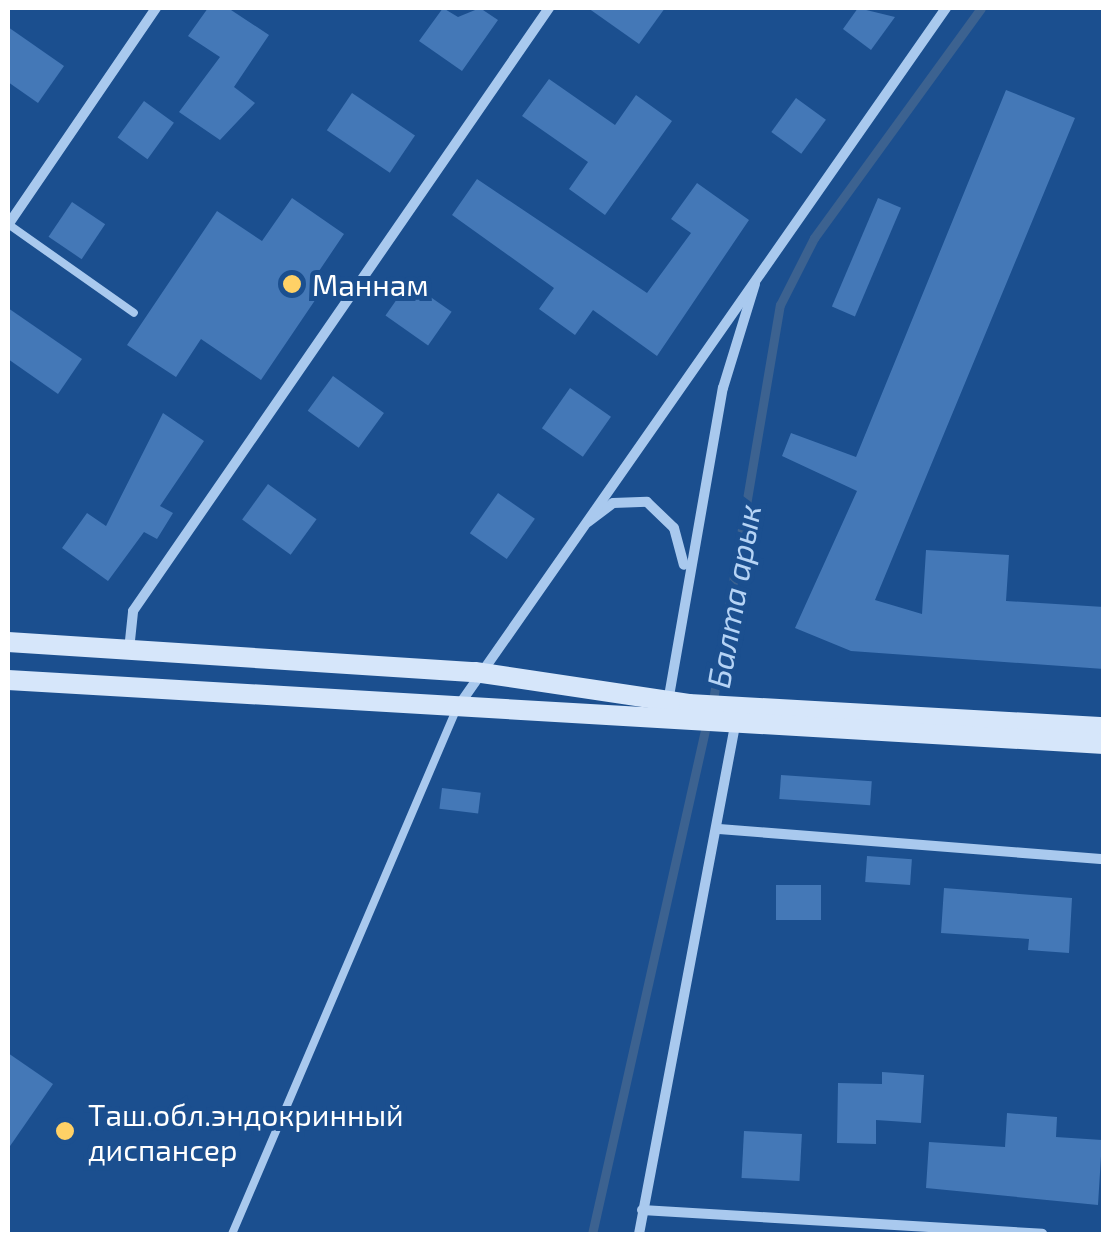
<!DOCTYPE html>
<meta charset="utf-8">
<style>
body{margin:0}
#map{position:relative;width:1111px;height:1242px;overflow:hidden;background:#1b4f8f;font-family:"Exo 2",sans-serif}
div>[style]{position:absolute}
[style*='--x']{left:calc(var(--x)*1px);top:calc(var(--y)*1px);width:calc(var(--w)*1px);rotate:calc(var(--a)*1deg)}
.stream>*{height:9px;margin:-4.5px;padding:0 4.5px;transform-origin:4.5px;border-radius:4.5px;background:#3c6290}
.building>*{inset:0;background:#4478b7;transform-origin:0 0}
.lane>*{height:8px;margin:-4px;padding:0 4px;transform-origin:4px;border-radius:4px;background:#a9c9ee}
.street>*{height:10px;margin:-5px;padding:0 5px;transform-origin:5px;border-radius:5px;background:#a9c9ee}
.secondary>*{height:20px;margin:-10px;padding:0 10px;transform-origin:10px;border-radius:10px;background:#d6e6fa}
.dots>*{width:28px;height:28px;translate:-50% -50%;box-sizing:border-box;border:5px solid #1b4f8f;border-radius:50%}
span{translate:-50% -50%;white-space:nowrap;text-align:center;line-height:1.15;-webkit-text-stroke:10px #1b4f8f;paint-order:stroke}
.poi-label{font-size:30px;color:#fff}
.left{translate:0 -50%;text-align:left}
.water-label{font-size:32px;color:#b5d3f5;font-style:italic}
.frame{position:absolute;inset:0;border:10px solid #fff;pointer-events:none}
</style>
<div id="map">
<div class="stream">
<div style="--x:712;--y:706;--w:407;--a:-80.4"></div>
<div style="--x:780;--y:305;--w:75;--a:-63.1"></div>
<div style="--x:814;--y:238;--w:284;--a:-54"></div>
<div style="--x:592;--y:1234;--w:526;--a:-77.36"></div>
</div>
<div class="building">
<div style="clip-path:polygon(208px 8px,228px 8px,269px 35px,234px 87px,255px 103px,220px 140px,179px 112px,220px 57px,188px 36px)"></div>
<div style="clip-path:polygon(443px 8px,458px 17px,480px 8px,498px 20px,462px 71px,419px 41px)"></div>
<div style="clip-path:polygon(588px 8px,665px 8px,639px 44px)"></div>
<div style="clip-path:polygon(858px 8px,895px 17px,871px 50px,843px 29px)"></div>
<div style="clip-path:polygon(8px 27px,64px 66px,38px 103px,8px 82px)"></div>
<div style="clip-path:polygon(549px 79px,615px 125px,636px 95px,672px 121px,605px 215px,569px 189px,588px 162px,522px 116px)"></div>
<div style="clip-path:polygon(1006px 90px,1075px 118px,875px 600px,922px 614px,926px 550px,1009px 555px,1006px 601px,1104px 607px,1104px 669px,851px 651px,795px 628px,857px 491px,782px 456px,791px 433px,856px 457px)"></div>
<div style="left:352px;top:93px;width:76px;height:45px;rotate:34deg"></div>
<div style="left:796px;top:98px;width:37px;height:42px;rotate:36deg"></div>
<div style="left:144px;top:101px;width:37px;height:45px;rotate:36deg"></div>
<div style="clip-path:polygon(477px 179px,647px 293px,691px 233px,671px 219px,697px 183px,749px 220px,657px 356px,593px 310px,575px 335px,539px 309px,554px 288px,452px 215px)"></div>
<div style="clip-path:polygon(292px 198px,344px 234px,315px 277px,326px 284px,261px 380px,201px 339px,176px 377px,127px 345px,217px 211px,262px 241px)"></div>
<div style="left:878px;top:198px;width:25px;height:118px;rotate:23deg"></div>
<div style="left:72px;top:202px;width:40px;height:42px;rotate:34deg"></div>
<div style="left:409px;top:282px;width:52px;height:41px;rotate:35deg"></div>
<div style="clip-path:polygon(8px 308px,82px 359px,58px 394px,8px 359px)"></div>
<div style="left:333px;top:376px;width:63px;height:43px;rotate:36deg"></div>
<div style="left:570px;top:388px;width:50px;height:49px;rotate:35deg"></div>
<div style="clip-path:polygon(163px 413px,204px 441px,160px 506px,173px 513px,157px 539px,144px 532px,108px 581px,62px 548px,87px 513px,106px 526px)"></div>
<div style="left:268px;top:484px;width:60px;height:44px;rotate:36deg"></div>
<div style="left:498px;top:493px;width:45px;height:49px;rotate:35deg"></div>
<div style="left:781px;top:775px;width:91px;height:24px;rotate:4deg"></div>
<div style="left:442px;top:788px;width:39px;height:21px;rotate:7deg"></div>
<div style="left:867px;top:856px;width:45px;height:26px;rotate:4deg"></div>
<div style="left:776px;top:885px;width:45px;height:35px"></div>
<div style="clip-path:polygon(944px 888px,1072px 898px,1069px 953px,1028px 950px,1029px 939px,941px 933px)"></div>
<div style="clip-path:polygon(8px 1053px,53px 1084px,8px 1149px)"></div>
<div style="clip-path:polygon(882px 1072px,924px 1075px,921px 1123px,876px 1120px,876px 1144px,837px 1143px,838px 1083px,882px 1084px)"></div>
<div style="clip-path:polygon(1007px 1113px,1057px 1117px,1056px 1137px,1102px 1140px,1098px 1205px,926px 1188px,929px 1142px,1005px 1147px)"></div>
<div style="left:744px;top:1131px;width:58px;height:47px;rotate:3deg"></div>
</div>
<div class="lane">
<div style="--x:8;--y:224;--w:154;--a:35.2"></div>
<div style="--x:232;--y:1234;--w:570;--a:-66.85"></div>
</div>
<div class="street">
<div style="--x:8;--y:225;--w:263;--a:-55.7"></div>
<div style="--x:588;--y:522;--w:31;--a:-37"></div>
<div style="--x:613;--y:503;--w:34;--a:-2"></div>
<div style="--x:647;--y:502;--w:37;--a:44"></div>
<div style="--x:674;--y:528;--w:38;--a:75"></div>
<div style="--x:129;--y:650;--w:39;--a:-84"></div>
<div style="--x:133;--y:611;--w:733;--a:-55.4"></div>
<div style="--x:668;--y:702;--w:319;--a:-80.1"></div>
<div style="--x:723;--y:388;--w:109;--a:-72.9"></div>
<div style="--x:457;--y:708;--w:854;--a:-55.06"></div>
<div style="--x:719;--y:829;--w:386;--a:4.5"></div>
<div style="--x:642;--y:1210;--w:401;--a:3.4"></div>
<div style="--x:639;--y:1234;--w:523;--a:-79.31"></div>
</div>
<div class="secondary">
<div style="--x:8;--y:642;--w:468;--a:3.7"></div>
<div style="--x:475;--y:672;--w:216;--a:8.5"></div>
<div style="--x:689;--y:704;--w:416;--a:3.2"></div>
<div style="--x:8;--y:680;--w:1098;--a:3.34"></div>
</div>
<div class="dots">
<div style="left:292px;top:284px;background:#ffd166"></div>
<div style="left:65px;top:1131px;background:#ffd166"></div>
</div>
<div class="poi-label">
<span class="left" style="left:312px;top:284px">Маннам</span>
<span class="left" style="left:88px;top:1131px">Таш.обл.эндокринный<br>диспансер</span>
</div>
<div class="water-label">
<span style="left:733px;top:596px;rotate:-80deg">Балта арык</span>
</div>
<div class="frame"></div>
</div>
